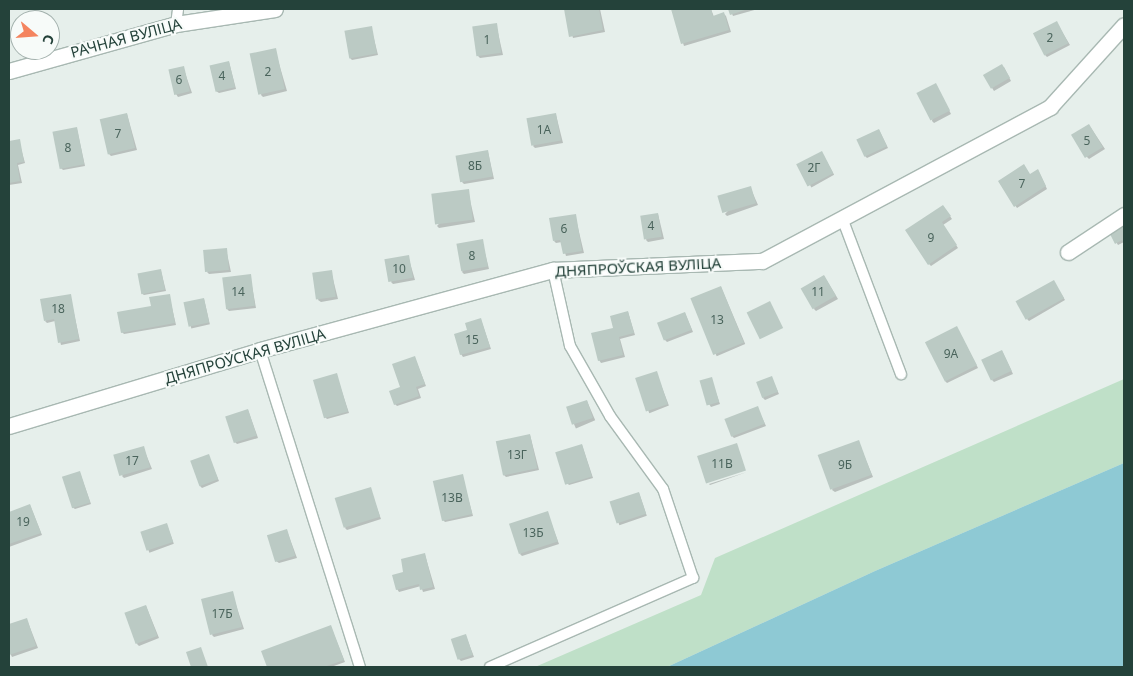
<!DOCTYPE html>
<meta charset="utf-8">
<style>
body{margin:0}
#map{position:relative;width:1133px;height:676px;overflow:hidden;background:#e6efeb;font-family:"Noto Sans",sans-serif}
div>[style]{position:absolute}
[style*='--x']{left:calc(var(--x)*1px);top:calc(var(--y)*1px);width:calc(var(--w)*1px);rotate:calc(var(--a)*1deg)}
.green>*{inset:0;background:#bfe0c8}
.water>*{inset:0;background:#8ec9d4}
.shadow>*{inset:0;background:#0003;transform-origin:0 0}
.building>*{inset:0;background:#bbcac4;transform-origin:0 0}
.roads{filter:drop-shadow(1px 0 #a8b8b2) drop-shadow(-1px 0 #a8b8b2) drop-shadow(0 1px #a8b8b2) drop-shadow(0 -1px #a8b8b2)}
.lane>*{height:10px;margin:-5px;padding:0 5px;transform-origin:5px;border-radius:5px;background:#fff}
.street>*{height:15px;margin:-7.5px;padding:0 7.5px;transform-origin:7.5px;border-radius:7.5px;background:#fff}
span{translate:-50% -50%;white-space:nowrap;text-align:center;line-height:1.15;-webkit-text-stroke:4px #f7fbf9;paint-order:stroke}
.number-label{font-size:12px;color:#4a645c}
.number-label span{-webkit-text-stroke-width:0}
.street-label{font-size:15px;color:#24423a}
.frame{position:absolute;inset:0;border:10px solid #24423a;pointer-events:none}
.north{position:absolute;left:10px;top:10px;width:50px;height:50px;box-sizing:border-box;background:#f7fbf9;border:1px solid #a3b1ad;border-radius:50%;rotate:108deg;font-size:14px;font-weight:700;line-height:20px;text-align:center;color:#24423a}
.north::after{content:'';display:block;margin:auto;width:18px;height:22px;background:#f4845f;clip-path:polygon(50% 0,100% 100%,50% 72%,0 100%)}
</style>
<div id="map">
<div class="green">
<div style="clip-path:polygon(1124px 379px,1124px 463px,875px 571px,667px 667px,535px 667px,701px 595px,715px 558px)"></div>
</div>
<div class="water">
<div style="clip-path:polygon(1124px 463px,1124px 667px,667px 667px,875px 571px)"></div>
</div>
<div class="shadow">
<div style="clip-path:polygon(566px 9px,600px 9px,605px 32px,573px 38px)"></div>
<div style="clip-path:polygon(672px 9px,711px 9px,714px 17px,724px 14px,726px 16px,731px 32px,684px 46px)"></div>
<div style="clip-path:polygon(730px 9px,758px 9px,733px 16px)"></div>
<div style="clip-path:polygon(496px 24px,503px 55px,480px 58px,478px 56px)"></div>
<div style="clip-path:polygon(1058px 25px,1070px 45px,1047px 57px,1045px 55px)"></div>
<div style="clip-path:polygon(371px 27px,378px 55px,352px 60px,350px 58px)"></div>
<div style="clip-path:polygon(275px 50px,287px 91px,263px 97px,261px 95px)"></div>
<div style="clip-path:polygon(229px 62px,236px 89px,219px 93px,216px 91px)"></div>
<div style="clip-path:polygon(183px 67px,192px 93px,178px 97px,176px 94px)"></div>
<div style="clip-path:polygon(1004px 67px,1011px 81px,994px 91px,984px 75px)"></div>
<div style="clip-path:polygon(937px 87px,951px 114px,934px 123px,932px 121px)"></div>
<div style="clip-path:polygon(127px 114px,137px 150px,111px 156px,109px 154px)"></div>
<div style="clip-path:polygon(556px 115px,563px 143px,535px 148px,533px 146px)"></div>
<div style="clip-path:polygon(1091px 128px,1105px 149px,1089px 159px,1087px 157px)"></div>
<div style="clip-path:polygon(77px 129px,85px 166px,63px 170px,61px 168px)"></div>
<div style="clip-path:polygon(879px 130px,888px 148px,867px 158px,865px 156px)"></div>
<div style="clip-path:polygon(19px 141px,25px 163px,18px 165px,22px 183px,9px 185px,9px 143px)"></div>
<div style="clip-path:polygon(488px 152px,494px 179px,464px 184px,462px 182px)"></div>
<div style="left:822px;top:153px;width:25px;height:26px;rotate:61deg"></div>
<div style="clip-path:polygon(1038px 170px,1047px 189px,1017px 208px,999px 182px,1030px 175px)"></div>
<div style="clip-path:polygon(750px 187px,758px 205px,727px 216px,725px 214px)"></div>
<div style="clip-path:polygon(468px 191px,475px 222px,439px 228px,437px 226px)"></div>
<div style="clip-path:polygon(945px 209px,952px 219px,943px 225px,958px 248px,931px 266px,929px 264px)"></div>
<div style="clip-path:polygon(658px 214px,664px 239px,648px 242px,646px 240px)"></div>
<div style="clip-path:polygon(575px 215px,584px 253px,566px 256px,562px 242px,556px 243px,554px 241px)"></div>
<div style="clip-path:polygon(1124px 228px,1124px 242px,1118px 245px,1112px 235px)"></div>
<div style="clip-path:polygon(482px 241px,489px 269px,464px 274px,462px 272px)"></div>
<div style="clip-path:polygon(226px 249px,231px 272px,209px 274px,207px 272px)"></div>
<div style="clip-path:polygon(408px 256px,415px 280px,393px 284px,391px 282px)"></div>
<div style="clip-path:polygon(161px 271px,166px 291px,144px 295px,141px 293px)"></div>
<div style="clip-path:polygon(331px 271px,338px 299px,321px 302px,318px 300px)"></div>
<div style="clip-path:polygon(250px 275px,256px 308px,229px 311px,227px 309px)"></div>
<div style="clip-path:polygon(824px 276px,838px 299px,816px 311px,814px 309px)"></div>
<div style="clip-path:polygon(1055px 284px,1065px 300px,1029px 321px,1027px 319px)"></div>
<div style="left:721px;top:287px;width:62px;height:31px;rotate:67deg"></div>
<div style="clip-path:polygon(70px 295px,80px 341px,61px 345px,55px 321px,47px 323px,45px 321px)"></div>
<div style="clip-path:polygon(169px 295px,176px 325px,124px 334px,122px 332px)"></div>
<div style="left:204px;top:299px;width:26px;height:19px;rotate:77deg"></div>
<div style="clip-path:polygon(628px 312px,635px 335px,620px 339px,625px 357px,601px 363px,599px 360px,615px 328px)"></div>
<div style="clip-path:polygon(685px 313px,693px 332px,667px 342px,664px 339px)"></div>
<div style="clip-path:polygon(481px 320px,491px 349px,463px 357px,461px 354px)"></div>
<div style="clip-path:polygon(957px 328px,978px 368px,947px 383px,945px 381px)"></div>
<div style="clip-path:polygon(1002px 351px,1013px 374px,994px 382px,992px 380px)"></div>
<div style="clip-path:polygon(415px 358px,426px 386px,418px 389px,421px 398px,397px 406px,395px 404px)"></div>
<div style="left:656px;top:372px;width:36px;height:21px;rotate:69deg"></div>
<div style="clip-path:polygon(336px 374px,349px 413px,327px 419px,325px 417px)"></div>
<div style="clip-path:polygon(771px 377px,779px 394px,765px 400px,763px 398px)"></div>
<div style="clip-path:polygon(711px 379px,720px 404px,711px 407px,709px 404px)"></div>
<div style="left:587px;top:401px;width:21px;height:21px;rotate:67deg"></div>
<div style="clip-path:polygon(757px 407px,766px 426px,734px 438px,732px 436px)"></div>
<div style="clip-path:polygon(248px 410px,258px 438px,237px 444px,235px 442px)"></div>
<div style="clip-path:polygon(530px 435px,539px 470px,506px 477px,504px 475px)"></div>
<div style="clip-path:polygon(858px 441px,873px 477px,835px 492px,832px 490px)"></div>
<div style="clip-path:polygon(582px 445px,593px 478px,569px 485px,567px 483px)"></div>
<div style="clip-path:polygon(143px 447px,152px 469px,124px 478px,122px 476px)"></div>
<div style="clip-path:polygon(208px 456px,219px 481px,202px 488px,200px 486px)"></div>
<div style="clip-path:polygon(747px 472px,710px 485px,709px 484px)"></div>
<div style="clip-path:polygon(80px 473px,91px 504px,75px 509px,72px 507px)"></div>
<div style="clip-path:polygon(462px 476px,473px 516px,445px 522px,443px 520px)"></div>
<div style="clip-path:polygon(370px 489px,381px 519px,347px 530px,345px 528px)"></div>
<div style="left:639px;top:493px;width:24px;height:29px;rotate:71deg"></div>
<div style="clip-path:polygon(30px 505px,42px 535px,9px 547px,9px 513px)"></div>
<div style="clip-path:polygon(547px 512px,559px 544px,522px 556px,520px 554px)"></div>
<div style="left:167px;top:525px;width:20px;height:26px;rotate:70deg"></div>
<div style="clip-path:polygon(287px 531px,297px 558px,279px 563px,276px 561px)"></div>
<div style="clip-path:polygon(425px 555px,435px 589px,423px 592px,421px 586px,399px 592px,397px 589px,405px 573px)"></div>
<div style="clip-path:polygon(232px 593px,244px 629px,214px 637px,212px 635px)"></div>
<div style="clip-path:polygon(146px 606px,159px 638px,139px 646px,137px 644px)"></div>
<div style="clip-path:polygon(27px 620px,38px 648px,12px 657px,9px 651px,9px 626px)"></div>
<div style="clip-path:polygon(331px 627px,345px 662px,331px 667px,269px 667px,263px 652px)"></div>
<div style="clip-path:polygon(466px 636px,474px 657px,461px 661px,459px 659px)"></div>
</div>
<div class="building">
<div style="clip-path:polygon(564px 9px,599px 9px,603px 30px,569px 37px)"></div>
<div style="clip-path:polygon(671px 9px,711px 9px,713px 16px,724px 12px,729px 30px,681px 44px)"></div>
<div style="clip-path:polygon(728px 9px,748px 9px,730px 15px)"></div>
<div style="left:1057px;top:21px;width:25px;height:27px;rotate:63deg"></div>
<div style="left:497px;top:23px;width:30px;height:25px;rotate:82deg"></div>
<div style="left:372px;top:26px;width:28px;height:28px;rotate:80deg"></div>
<div style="left:276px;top:48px;width:42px;height:27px;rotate:78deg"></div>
<div style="left:229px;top:61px;width:27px;height:20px;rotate:77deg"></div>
<div style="left:1002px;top:64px;width:16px;height:22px;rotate:60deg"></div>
<div style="left:184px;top:66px;width:26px;height:16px;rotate:77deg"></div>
<div style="left:936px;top:83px;width:31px;height:22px;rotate:63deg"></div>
<div style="left:127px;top:113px;width:36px;height:28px;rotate:77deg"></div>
<div style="left:556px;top:113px;width:28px;height:30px;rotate:80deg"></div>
<div style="left:1089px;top:124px;width:27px;height:21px;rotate:59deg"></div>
<div style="left:77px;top:127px;width:38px;height:25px;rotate:79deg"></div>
<div style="left:879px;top:129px;width:19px;height:25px;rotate:65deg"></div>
<div style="clip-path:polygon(20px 139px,24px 162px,17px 163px,20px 181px,9px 183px,9px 141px)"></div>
<div style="left:488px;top:150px;width:27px;height:33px;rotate:80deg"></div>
<div style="left:822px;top:151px;width:25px;height:29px;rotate:63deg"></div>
<div style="clip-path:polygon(1024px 164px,1030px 174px,1038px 169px,1046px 186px,1014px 207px,998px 181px)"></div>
<div style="left:751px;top:186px;width:18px;height:35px;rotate:74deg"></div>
<div style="left:469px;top:189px;width:31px;height:38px;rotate:83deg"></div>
<div style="clip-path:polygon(943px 205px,951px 216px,942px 222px,957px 245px,928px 265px,905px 230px)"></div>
<div style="left:658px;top:213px;width:24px;height:18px;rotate:81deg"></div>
<div style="clip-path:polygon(576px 214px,582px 251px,563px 254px,560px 240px,553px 241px,549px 218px)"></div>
<div style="clip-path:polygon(1124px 226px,1124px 244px,1122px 240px,1115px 244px,1110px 234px)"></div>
<div style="left:483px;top:239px;width:28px;height:27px;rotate:80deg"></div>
<div style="left:227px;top:248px;width:22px;height:24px;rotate:85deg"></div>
<div style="left:409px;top:255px;width:23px;height:25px;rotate:80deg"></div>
<div style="left:161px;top:269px;width:21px;height:24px;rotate:79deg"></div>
<div style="left:332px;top:270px;width:27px;height:20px;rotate:82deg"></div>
<div style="left:251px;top:274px;width:32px;height:29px;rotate:83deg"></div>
<div style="left:824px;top:275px;width:24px;height:27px;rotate:60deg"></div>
<div style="left:1054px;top:280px;width:21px;height:44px;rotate:61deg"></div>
<div style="left:721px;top:286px;width:61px;height:33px;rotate:68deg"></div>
<div style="clip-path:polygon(71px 294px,79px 339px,58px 343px,54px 319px,44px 321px,40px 299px)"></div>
<div style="clip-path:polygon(170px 294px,175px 323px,121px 333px,117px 312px,151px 306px,149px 297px)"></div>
<div style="left:204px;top:298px;width:25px;height:21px;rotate:78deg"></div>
<div style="left:770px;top:301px;width:30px;height:26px;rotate:64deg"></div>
<div style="clip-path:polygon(628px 311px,634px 333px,619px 337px,623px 355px,598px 361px,591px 333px,613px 328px,610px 316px)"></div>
<div style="left:685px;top:312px;width:19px;height:30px;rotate:69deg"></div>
<div style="clip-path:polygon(481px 318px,490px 347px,460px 355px,454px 334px,467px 330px,465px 323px)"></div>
<div style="left:957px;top:326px;width:44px;height:36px;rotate:63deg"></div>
<div style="left:1002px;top:350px;width:23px;height:23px;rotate:65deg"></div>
<div style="clip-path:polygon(415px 356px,425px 384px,416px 387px,419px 396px,394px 405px,389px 391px,400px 387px,392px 364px)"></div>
<div style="left:657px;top:371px;width:35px;height:23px;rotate:72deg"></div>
<div style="left:337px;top:373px;width:40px;height:25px;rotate:74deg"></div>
<div style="left:772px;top:376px;width:17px;height:17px;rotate:69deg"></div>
<div style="left:712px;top:377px;width:26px;height:13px;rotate:74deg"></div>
<div style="left:587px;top:400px;width:19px;height:22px;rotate:72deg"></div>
<div style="left:758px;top:406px;width:19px;height:36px;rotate:69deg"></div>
<div style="left:248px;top:409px;width:28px;height:24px;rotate:72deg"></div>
<div style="left:530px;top:434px;width:35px;height:35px;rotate:78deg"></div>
<div style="left:859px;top:440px;width:37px;height:44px;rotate:70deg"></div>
<div style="left:737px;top:443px;width:29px;height:42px;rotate:72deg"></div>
<div style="left:582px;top:444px;width:34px;height:28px;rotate:73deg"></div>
<div style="left:144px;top:446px;width:22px;height:32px;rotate:74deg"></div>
<div style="left:209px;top:454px;width:27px;height:20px;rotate:70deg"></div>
<div style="left:80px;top:471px;width:33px;height:19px;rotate:72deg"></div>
<div style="left:463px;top:474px;width:41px;height:31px;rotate:77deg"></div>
<div style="left:371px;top:487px;width:31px;height:38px;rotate:73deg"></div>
<div style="left:639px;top:492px;width:23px;height:31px;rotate:72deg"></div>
<div style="clip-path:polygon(30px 504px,41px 533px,9px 544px,9px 512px)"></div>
<div style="left:548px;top:511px;width:32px;height:41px;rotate:72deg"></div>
<div style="left:167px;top:523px;width:20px;height:28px;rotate:72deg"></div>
<div style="left:287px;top:529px;width:28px;height:21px;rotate:73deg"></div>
<div style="clip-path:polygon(425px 553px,433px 587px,420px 590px,419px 584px,396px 590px,392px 575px,403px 572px,401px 559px)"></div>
<div style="left:233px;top:591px;width:37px;height:33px;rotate:76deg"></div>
<div style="left:146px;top:605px;width:33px;height:23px;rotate:70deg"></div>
<div style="clip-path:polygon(27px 618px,36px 646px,9px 655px,9px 624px)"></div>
<div style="clip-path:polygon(331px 625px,344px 660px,324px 667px,267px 667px,261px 651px)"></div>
<div style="left:466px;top:634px;width:22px;height:16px;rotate:72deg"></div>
<div style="clip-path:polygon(201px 647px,208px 667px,191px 667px,186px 652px)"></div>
</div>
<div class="roads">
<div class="lane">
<div style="--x:176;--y:24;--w:15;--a:-82"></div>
<div style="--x:842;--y:218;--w:167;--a:69.3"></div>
<div style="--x:260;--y:350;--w:332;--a:72.5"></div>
<div style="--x:490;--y:667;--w:222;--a:-23.7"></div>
<div style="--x:693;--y:578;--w:94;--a:-108.6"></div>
<div style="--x:663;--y:489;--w:90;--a:-126"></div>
<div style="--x:610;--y:416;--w:81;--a:-119.7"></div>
<div style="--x:570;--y:346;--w:78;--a:-102.6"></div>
</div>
<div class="street">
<div style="--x:9;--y:71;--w:173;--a:-15.7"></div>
<div style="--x:176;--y:24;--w:100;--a:-8.6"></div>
<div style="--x:1068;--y:252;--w:67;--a:-33.5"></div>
<div style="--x:9;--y:426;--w:262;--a:-16.8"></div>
<div style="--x:260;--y:350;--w:304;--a:-15.3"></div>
<div style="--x:553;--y:270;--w:209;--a:-2.5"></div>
<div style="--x:762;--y:261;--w:327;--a:-28.1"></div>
<div style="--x:1050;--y:107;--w:110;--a:-47.9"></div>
</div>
</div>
<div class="number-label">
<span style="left:1050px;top:38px">2</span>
<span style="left:487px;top:40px">1</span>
<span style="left:268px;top:72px">2</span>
<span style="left:222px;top:76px">4</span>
<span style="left:179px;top:80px">6</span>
<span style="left:544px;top:130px">1А</span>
<span style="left:118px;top:134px">7</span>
<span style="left:1087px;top:141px">5</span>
<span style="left:68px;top:148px">8</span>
<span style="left:475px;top:166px">8Б</span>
<span style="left:814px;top:168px">2Г</span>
<span style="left:1022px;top:184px">7</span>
<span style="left:651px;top:226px">4</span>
<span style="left:564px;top:229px">6</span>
<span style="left:931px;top:238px">9</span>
<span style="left:472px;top:256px">8</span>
<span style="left:399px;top:269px">10</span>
<span style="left:238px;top:292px">14</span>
<span style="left:818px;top:292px">11</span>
<span style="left:58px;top:309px">18</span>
<span style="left:717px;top:320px">13</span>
<span style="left:472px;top:340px">15</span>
<span style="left:951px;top:354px">9А</span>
<span style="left:517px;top:455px">13Г</span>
<span style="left:132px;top:461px">17</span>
<span style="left:722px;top:464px">11В</span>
<span style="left:845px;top:465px">9Б</span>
<span style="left:452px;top:498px">13В</span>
<span style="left:23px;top:522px">19</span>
<span style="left:533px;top:533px">13Б</span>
<span style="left:222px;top:614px">17Б</span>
</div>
<div class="street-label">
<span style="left:126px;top:38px;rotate:-15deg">РАЧНАЯ ВУЛІЦА</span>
<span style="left:638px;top:267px;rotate:-3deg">ДНЯПРОЎСКАЯ ВУЛІЦА</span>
<span style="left:245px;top:356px;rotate:-16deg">ДНЯПРОЎСКАЯ ВУЛІЦА</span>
</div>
<div class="frame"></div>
<div class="north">С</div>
</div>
